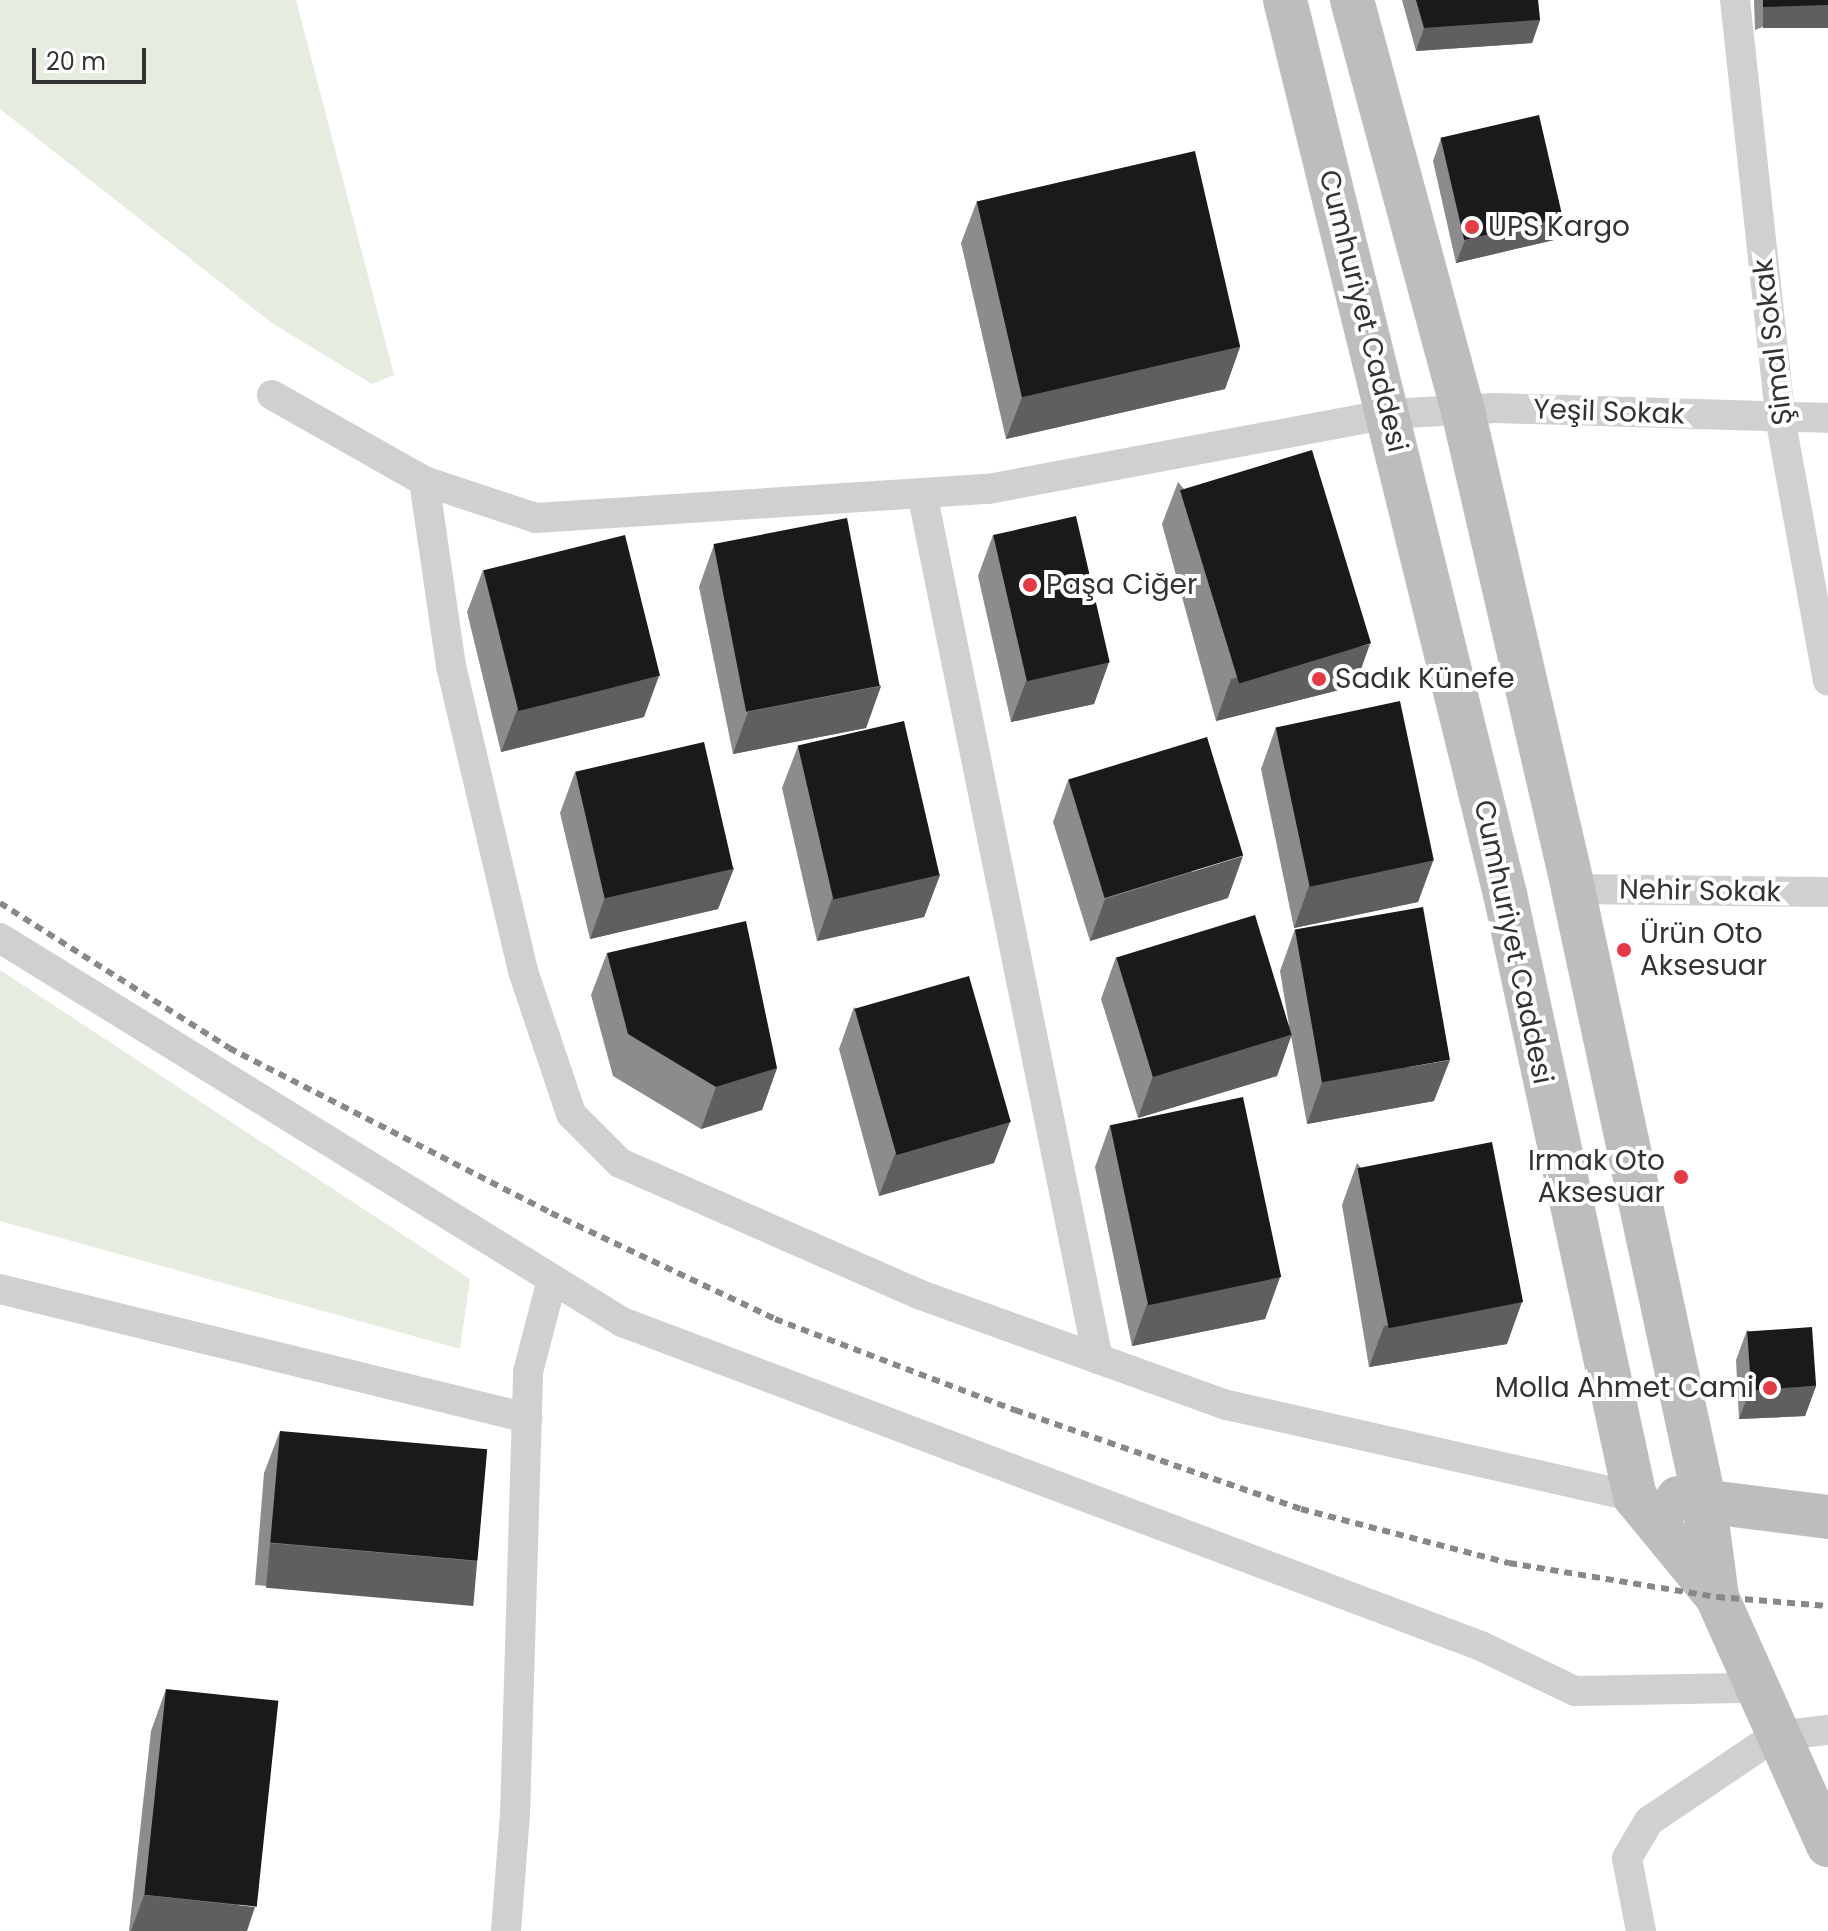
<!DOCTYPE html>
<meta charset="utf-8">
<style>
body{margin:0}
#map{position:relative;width:1828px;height:1931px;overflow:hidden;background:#fff;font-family:Poppins,sans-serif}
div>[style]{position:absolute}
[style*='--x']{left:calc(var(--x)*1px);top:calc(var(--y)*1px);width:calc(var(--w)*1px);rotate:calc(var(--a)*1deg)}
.green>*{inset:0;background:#e6ecdf}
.street>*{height:30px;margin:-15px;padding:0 15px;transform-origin:15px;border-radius:15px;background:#d0d0d0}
.secondary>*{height:44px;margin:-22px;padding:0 22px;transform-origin:22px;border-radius:22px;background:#bdbdbd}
.rail>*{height:6px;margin-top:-3px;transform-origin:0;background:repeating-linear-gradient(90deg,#888 0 8px,transparent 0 14px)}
.wall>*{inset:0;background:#8c8c8c}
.shaded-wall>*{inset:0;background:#5f5f5f;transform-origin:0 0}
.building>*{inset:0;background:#1a1a1a;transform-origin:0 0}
.dots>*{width:22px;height:22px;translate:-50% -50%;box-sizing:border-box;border:4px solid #fff;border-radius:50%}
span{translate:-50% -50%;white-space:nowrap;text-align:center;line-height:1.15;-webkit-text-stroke:8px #fff;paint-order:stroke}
.poi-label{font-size:28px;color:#333}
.left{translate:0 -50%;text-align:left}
.right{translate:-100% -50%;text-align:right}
.street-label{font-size:28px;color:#333}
.scale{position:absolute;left:32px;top:48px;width:114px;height:36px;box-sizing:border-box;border:4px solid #333;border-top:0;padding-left:10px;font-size:24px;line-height:28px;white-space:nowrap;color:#333;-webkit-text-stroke:6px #fff;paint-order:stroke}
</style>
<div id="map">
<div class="green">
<div style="clip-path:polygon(0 0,296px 0,394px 375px,372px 384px,272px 323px,0 109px)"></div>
<div style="clip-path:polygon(0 970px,470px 1279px,460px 1349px,0 1221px)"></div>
</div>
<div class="street">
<div style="--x:1735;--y:0;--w:419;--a:83.8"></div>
<div style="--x:1780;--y:417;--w:268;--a:79.7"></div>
<div style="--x:272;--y:395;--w:175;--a:29.5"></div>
<div style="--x:424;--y:481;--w:118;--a:18.3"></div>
<div style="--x:536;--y:518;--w:453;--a:-3.7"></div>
<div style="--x:988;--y:489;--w:409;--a:-10.6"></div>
<div style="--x:1390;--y:414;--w:105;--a:-3.3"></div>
<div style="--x:1495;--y:408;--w:333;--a:1.7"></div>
<div style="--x:424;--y:481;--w:187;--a:81.7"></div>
<div style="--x:451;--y:666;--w:313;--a:76.7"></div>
<div style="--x:523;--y:971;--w:151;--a:71.4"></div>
<div style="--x:571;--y:1114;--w:69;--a:45"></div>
<div style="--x:620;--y:1163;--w:326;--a:23.7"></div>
<div style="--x:918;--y:1294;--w:328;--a:19.8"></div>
<div style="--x:1227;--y:1405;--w:418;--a:12.7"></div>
<div style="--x:922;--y:493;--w:884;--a:78.51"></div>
<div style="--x:1573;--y:889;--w:255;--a:0.7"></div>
<div style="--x:0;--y:938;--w:731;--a:31.69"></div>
<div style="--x:622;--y:1322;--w:918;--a:20.67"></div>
<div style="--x:1481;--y:1646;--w:104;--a:25.6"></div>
<div style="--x:1575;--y:1691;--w:180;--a:-1"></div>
<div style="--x:0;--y:1289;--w:543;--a:13.75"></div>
<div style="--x:506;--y:1931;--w:116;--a:-85.6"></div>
<div style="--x:515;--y:1815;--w:443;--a:-88.3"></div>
<div style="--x:528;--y:1372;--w:95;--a:-75.4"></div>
<div style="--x:1641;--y:1931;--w:74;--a:-100.9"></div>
<div style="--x:1627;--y:1858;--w:43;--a:-59.3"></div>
<div style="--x:1649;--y:1821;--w:152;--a:-34"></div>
<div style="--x:1775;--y:1736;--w:53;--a:-6.5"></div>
</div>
<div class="secondary">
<div style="--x:1285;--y:0;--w:921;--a:76.18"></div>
<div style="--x:1505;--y:894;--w:617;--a:77.83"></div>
<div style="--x:1635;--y:1497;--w:129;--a:50.6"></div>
<div style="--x:1717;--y:1597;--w:272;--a:65.9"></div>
<div style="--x:1352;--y:0;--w:426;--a:74.9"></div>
<div style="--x:1463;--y:411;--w:490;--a:77"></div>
<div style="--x:1573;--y:889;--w:624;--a:77.88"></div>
<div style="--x:1704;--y:1499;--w:99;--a:82.4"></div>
<div style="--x:1678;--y:1498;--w:151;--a:7.2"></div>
</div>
<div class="rail">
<div style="--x:0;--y:903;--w:271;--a:32.3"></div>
<div style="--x:229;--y:1048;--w:362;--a:27.1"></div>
<div style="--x:551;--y:1213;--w:248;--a:25.3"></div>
<div style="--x:775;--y:1319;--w:257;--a:20.8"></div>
<div style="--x:1015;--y:1410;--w:303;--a:19.1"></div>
<div style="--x:1301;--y:1509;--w:215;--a:14.6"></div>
<div style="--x:1509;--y:1563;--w:211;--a:9.3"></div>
<div style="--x:1717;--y:1597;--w:111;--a:4.6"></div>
</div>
<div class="wall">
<div style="clip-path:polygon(1402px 0,1538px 0,1540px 20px,1532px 43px,1416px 51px)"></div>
<div style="clip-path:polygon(1754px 0,1828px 0,1755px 30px)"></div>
<div style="clip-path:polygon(1441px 138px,1562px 217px,1554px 240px,1456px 263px,1433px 161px)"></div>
<div style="clip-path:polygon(977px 201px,1240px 347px,1225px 389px,1006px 439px,961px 243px)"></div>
<div style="clip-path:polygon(1178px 482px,1355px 686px,1216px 721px,1162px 524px)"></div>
<div style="clip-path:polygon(993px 535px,1109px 662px,1094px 704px,1011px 722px,978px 576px)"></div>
<div style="clip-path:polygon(714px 545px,881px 686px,866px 728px,733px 754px,699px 587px)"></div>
<div style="clip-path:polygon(483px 570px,644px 717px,501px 752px,467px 612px)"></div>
<div style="clip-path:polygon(1276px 727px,1433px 861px,1418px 902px,1294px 928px,1261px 769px)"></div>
<div style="clip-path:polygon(798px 746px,940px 875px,924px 917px,817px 941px,782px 788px)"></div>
<div style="clip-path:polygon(575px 772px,734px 868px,718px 909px,590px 939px,560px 813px)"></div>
<div style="clip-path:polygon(1068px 780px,1228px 898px,1090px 941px,1053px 822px)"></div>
<div style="clip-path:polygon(1295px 929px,1434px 1101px,1307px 1124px,1291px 1036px,1277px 1076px,1138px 1118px,1101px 999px,1116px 957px,1289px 1025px,1280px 971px)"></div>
<div style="clip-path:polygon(607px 953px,777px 1068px,762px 1110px,701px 1129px,613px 1076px,591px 995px)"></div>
<div style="clip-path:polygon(854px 1007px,994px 1163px,879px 1196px,839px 1049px)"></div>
<div style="clip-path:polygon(1110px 1125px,1280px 1277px,1265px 1319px,1132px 1346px,1095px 1167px)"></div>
<div style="clip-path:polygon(1357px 1163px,1507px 1344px,1369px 1367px,1342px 1205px)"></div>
<div style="clip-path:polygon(1747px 1330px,1816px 1386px,1805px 1416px,1739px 1419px,1736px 1360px)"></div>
<div style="clip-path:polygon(280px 1431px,477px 1560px,462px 1602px,255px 1585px,264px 1473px)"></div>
<div style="clip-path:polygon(166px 1689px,247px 1931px,129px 1931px,151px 1731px)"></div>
</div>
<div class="shaded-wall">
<div style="left:1828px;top:5px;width:23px;height:65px;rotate:90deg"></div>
<div style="clip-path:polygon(1540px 20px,1532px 43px,1416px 51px,1424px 28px)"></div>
<div style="clip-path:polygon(1562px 217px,1554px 240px,1456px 263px,1465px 240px)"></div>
<div style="clip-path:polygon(1240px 347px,1225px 389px,1006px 439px,1022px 397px)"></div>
<div style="clip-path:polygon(1370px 644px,1355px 686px,1216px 721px,1231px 679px)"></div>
<div style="clip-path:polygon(1109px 662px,1094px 704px,1011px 722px,1026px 681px)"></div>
<div style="clip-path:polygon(659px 676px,644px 717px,501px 752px,517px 710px)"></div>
<div style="clip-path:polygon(881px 686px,866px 728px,733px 754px,748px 712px)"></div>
<div style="clip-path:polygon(1243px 856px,1228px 898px,1090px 941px,1105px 899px)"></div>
<div style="clip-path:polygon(1433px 861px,1418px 902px,1294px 928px,1309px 886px)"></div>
<div style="clip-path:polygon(734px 868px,718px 909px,590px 939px,605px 897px)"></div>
<div style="clip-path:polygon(940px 875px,924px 917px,817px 941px,832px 899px)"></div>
<div style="clip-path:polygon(1292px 1034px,1277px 1076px,1138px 1118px,1153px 1076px)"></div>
<div style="clip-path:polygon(1450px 1060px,1434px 1101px,1307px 1124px,1322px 1082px)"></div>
<div style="clip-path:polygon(777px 1068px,762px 1110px,701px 1129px,716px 1087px)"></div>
<div style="clip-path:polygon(1010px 1122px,994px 1163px,879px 1196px,895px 1154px)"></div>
<div style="clip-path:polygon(1280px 1277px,1265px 1319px,1132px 1346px,1147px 1304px)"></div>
<div style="clip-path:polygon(1522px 1302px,1507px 1344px,1369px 1367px,1384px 1326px)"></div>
<div style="clip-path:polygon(1816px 1386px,1805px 1416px,1739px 1419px,1750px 1390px)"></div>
<div style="left:270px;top:1543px;width:208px;height:45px;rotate:5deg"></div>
<div style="clip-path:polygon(144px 1895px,255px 1907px,247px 1931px,131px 1931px)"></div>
</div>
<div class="building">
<div style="clip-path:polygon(1416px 0,1538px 0,1540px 20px,1424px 28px)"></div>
<div style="clip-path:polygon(1763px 0,1828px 0,1828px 5px,1763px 7px)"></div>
<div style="left:1539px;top:115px;width:105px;height:101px;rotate:77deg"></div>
<div style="left:1195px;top:151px;width:201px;height:224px;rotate:77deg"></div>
<div style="left:1312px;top:450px;width:202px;height:138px;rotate:73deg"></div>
<div style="left:1076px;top:516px;width:150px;height:85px;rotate:77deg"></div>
<div style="left:847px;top:518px;width:171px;height:136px;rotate:79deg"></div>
<div style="left:625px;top:535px;width:145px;height:146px;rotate:76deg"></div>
<div style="left:1400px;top:701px;width:163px;height:127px;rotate:78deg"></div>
<div style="left:904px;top:721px;width:158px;height:109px;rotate:77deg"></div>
<div style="left:1207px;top:737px;width:124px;height:145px;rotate:73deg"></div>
<div style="left:704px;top:742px;width:130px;height:132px;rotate:77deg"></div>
<div style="left:1423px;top:907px;width:155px;height:130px;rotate:80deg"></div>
<div style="left:1255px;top:915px;width:125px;height:145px;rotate:73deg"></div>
<div style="clip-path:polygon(746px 921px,777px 1068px,716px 1087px,628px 1034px,607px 953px)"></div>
<div style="left:969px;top:976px;width:152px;height:119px;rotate:74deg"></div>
<div style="left:1243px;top:1097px;width:184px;height:136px;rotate:78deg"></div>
<div style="left:1492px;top:1142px;width:163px;height:137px;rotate:79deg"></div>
<div style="left:1812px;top:1327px;width:59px;height:65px;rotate:86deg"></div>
<div style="left:280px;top:1431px;width:208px;height:112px;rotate:5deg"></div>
<div style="left:166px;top:1689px;width:113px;height:207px;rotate:6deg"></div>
</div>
<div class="dots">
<div style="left:1472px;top:227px;background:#e63946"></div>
<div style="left:1030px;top:585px;background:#e63946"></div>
<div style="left:1319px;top:679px;background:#e63946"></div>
<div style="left:1624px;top:950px;background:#e63946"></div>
<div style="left:1681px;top:1177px;background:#e63946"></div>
<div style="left:1770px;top:1388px;background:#e63946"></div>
</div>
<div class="poi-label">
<span class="left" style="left:1488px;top:227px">UPS Kargo</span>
<span class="left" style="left:1046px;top:585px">Paşa Ciğer</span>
<span class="left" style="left:1335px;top:679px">Sadık Künefe</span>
<span class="left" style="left:1640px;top:950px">Ürün Oto<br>Aksesuar</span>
<span class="right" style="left:1665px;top:1177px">Irmak Oto<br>Aksesuar</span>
<span class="right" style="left:1754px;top:1388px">Molla Ahmet Cami</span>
</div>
<div class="street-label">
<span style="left:1363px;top:311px;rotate:76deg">Cumhuriyet Caddesi</span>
<span style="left:1773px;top:342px;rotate:-97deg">Şimal Sokak</span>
<span style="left:1609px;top:412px;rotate:2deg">Yeşil Sokak</span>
<span style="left:1700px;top:891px;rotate:1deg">Nehir Sokak</span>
<span style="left:1513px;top:942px;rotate:78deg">Cumhuriyet Caddesi</span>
</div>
<div class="scale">20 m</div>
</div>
